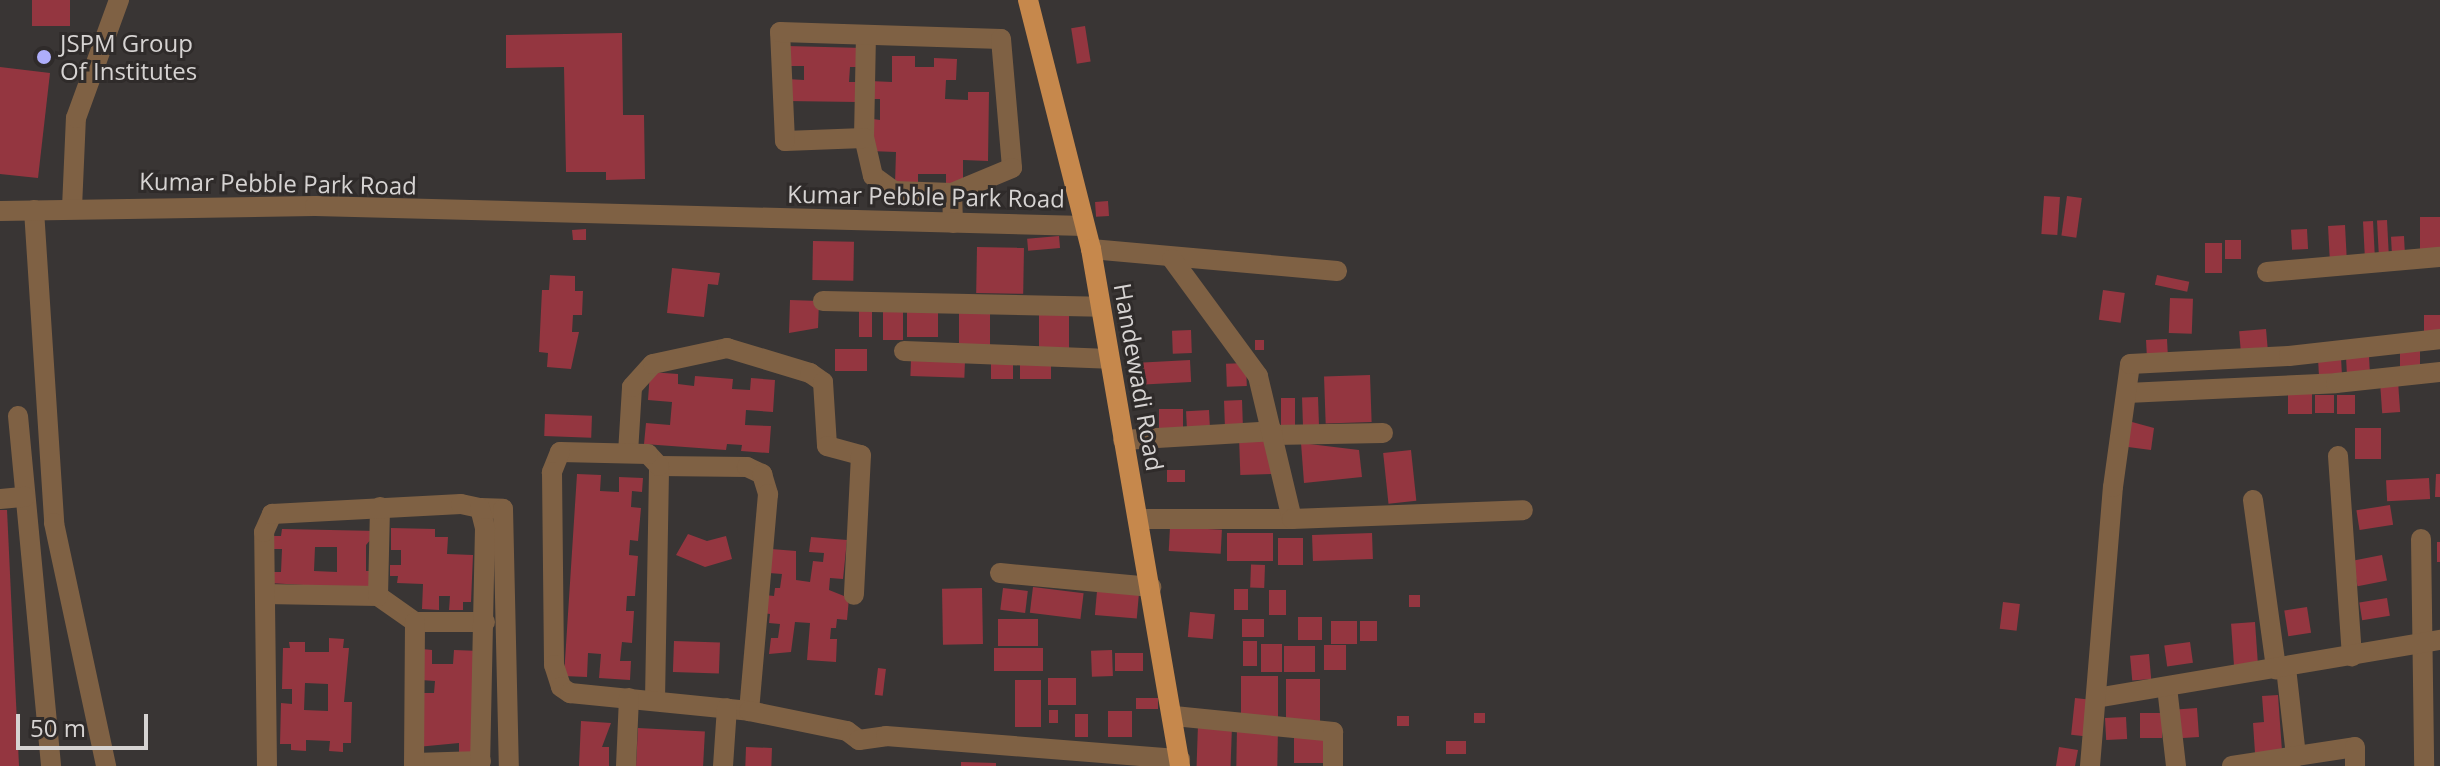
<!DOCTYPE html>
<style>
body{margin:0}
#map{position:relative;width:2440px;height:766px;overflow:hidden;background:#393534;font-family:"Open Sans",sans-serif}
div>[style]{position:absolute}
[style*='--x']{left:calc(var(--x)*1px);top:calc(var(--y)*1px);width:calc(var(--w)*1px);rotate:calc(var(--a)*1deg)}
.building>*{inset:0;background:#943640;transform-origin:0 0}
.minor>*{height:20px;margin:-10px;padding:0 10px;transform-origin:10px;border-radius:10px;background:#7f6144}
.major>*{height:20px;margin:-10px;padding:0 10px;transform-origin:10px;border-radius:10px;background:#c6884c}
.dots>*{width:22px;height:22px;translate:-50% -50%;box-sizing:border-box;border:4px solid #2f2b2a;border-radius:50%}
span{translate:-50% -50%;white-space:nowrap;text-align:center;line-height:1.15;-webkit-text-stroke:6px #2f2b2a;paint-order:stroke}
.poi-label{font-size:24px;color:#d6d3d2}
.left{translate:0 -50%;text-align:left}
.street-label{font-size:24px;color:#d6d3d2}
.scale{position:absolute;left:16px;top:714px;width:132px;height:36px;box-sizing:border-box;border:4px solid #d6d3d2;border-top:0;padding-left:10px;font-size:24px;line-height:28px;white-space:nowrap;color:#d6d3d2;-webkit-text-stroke:6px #2f2b2a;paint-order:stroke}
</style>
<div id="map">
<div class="building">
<div style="left:32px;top:0;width:38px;height:26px"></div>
<div style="left:1085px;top:26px;width:36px;height:14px;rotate:81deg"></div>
<div style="clip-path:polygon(622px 33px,623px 115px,644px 115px,645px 179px,606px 180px,606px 172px,566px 172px,564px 67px,506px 68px,506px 35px)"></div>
<div style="clip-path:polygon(787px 46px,863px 48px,863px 67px,850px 67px,849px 82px,858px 82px,858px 102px,786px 101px,787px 79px,804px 80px,804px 66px,787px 66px)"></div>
<div style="clip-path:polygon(892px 56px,915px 56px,915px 67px,934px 67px,934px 58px,957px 59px,956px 80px,946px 80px,945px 99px,968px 100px,968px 92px,989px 92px,988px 161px,963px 160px,963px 185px,946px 185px,946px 174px,918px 174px,918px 184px,895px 184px,896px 152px,870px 151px,873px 119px,880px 120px,880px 99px,870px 99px,870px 81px,892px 82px)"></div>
<div style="clip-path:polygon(0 67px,50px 73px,38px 178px,0 174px)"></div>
<div style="left:2044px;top:196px;width:16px;height:38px;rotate:4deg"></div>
<div style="left:2067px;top:196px;width:15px;height:40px;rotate:8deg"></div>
<div style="left:1108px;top:201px;width:15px;height:13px;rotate:86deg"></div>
<div style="left:2440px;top:217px;width:34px;height:20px;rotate:90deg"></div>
<div style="left:2387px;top:220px;width:38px;height:10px;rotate:87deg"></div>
<div style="left:2373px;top:221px;width:39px;height:10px;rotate:87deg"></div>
<div style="left:2345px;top:225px;width:36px;height:17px;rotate:87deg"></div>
<div style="clip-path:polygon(586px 229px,586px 240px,573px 240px,572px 230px)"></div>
<div style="left:2307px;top:229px;width:20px;height:16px;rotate:87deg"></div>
<div style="left:1059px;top:236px;width:12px;height:32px;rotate:85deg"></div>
<div style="left:2404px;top:236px;width:19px;height:13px;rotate:87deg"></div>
<div style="left:2225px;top:240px;width:16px;height:19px"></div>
<div style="left:813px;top:241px;width:41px;height:39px;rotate:1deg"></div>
<div style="left:2205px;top:243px;width:17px;height:30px"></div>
<div style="left:977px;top:247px;width:47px;height:46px;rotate:1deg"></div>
<div style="clip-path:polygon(672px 268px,720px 273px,718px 285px,708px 284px,704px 317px,667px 313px)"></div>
<div style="clip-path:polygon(550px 275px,575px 276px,575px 291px,583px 291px,582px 315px,573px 315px,572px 332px,579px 332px,571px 369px,547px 367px,548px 353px,539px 352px,542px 290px,549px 290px)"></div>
<div style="left:2157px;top:275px;width:33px;height:10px;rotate:12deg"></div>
<div style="left:2103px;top:290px;width:22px;height:30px;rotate:8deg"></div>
<div style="left:2170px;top:298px;width:23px;height:35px;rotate:2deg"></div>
<div style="clip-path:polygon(790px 300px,819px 301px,818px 328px,789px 333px)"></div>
<div style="left:859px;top:303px;width:13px;height:34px"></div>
<div style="left:907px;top:305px;width:31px;height:32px"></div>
<div style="left:883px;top:306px;width:20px;height:34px"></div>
<div style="left:959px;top:310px;width:31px;height:37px"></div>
<div style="left:1039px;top:314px;width:30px;height:34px"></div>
<div style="left:2440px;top:315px;width:21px;height:16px;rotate:90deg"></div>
<div style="left:2266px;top:329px;width:22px;height:27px;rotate:85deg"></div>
<div style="left:1191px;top:330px;width:23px;height:19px;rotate:88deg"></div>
<div style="left:2167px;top:339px;width:21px;height:21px;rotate:87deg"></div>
<div style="left:1255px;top:340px;width:9px;height:10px"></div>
<div style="left:835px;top:349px;width:32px;height:22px"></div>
<div style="left:2400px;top:351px;width:20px;height:20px"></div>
<div style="left:2369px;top:356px;width:18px;height:23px;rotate:87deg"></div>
<div style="left:991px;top:357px;width:22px;height:22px"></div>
<div style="left:2341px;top:357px;width:19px;height:23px;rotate:87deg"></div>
<div style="left:911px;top:359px;width:54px;height:17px;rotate:2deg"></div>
<div style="left:1190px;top:360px;width:22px;height:47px;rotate:87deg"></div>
<div style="left:1246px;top:363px;width:23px;height:20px;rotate:88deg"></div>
<div style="left:1020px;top:364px;width:31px;height:15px"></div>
<div style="clip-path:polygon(650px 372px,678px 374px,678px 384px,694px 386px,695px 376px,733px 379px,732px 389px,750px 390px,751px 378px,775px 380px,773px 412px,746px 410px,745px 425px,771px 426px,769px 453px,741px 451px,742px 445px,727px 444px,726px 450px,644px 444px,646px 423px,670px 425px,672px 402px,648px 400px)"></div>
<div style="left:1370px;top:375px;width:47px;height:46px;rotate:88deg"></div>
<div style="left:2398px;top:381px;width:31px;height:18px;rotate:86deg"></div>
<div style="left:2288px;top:391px;width:24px;height:23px"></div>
<div style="left:2334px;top:395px;width:18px;height:19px;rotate:90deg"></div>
<div style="left:2337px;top:395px;width:18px;height:19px"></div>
<div style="left:1318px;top:397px;width:29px;height:16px;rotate:88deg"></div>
<div style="left:1281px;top:398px;width:14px;height:29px"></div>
<div style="left:1242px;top:400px;width:25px;height:18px;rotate:88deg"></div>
<div style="left:1159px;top:409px;width:24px;height:20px"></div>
<div style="left:1209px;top:410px;width:20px;height:23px;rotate:87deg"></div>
<div style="left:545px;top:414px;width:47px;height:22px;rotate:2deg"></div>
<div style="clip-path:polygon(2121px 419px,2154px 428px,2151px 450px,2128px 447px)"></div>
<div style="left:2355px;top:428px;width:26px;height:31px"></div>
<div style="left:1270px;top:436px;width:38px;height:31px;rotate:88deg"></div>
<div style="clip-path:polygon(1301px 443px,1359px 450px,1362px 477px,1304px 483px)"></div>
<div style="left:1411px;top:450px;width:51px;height:28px;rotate:84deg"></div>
<div style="left:1185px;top:470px;width:12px;height:18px;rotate:90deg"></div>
<div style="clip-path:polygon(577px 474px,601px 475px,600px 491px,619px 492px,619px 477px,643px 478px,642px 492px,632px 491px,631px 507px,641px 508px,638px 541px,630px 540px,629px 555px,638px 556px,635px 596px,627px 596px,626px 611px,634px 611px,632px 643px,622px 642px,620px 661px,631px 661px,630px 680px,599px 678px,601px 654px,588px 653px,587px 677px,564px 676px)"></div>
<div style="clip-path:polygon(2436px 474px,2440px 474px,2440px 497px,2435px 497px)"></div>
<div style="left:2429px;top:478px;width:21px;height:43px;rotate:87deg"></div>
<div style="left:2390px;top:505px;width:20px;height:34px;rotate:81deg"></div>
<div style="clip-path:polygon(0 510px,7px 510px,19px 766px,0 766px)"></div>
<div style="left:1170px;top:527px;width:52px;height:24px;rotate:3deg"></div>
<div style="clip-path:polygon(391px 528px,435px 529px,435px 537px,448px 537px,447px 554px,473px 555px,471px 602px,463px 602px,463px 610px,449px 610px,450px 596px,439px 596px,439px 610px,422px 609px,423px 584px,397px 583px,398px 576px,390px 576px,390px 565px,401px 565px,401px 550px,391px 550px)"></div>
<div style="clip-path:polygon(evenodd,282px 529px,378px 531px,366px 545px,366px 571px,372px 571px,372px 589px,269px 583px,269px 572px,281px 572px,282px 549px,272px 549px,273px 536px,281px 536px,282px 529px,315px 547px,337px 547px,337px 572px,314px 571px,315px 547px)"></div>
<div style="left:1227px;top:533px;width:46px;height:28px"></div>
<div style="left:1372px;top:533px;width:26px;height:60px;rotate:88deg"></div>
<div style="clip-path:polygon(688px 534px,707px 541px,726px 536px,732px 559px,705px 567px,676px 555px)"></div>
<div style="clip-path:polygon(811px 537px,847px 540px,843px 579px,830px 578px,829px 590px,849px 598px,847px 620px,837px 619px,836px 628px,831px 628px,830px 639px,837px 639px,836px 662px,807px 660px,810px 623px,795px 622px,791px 652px,769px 654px,771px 638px,778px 638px,780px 624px,769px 623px,770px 614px,763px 613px,765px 595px,774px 596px,775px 588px,780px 588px,782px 574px,769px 573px,771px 549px,796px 551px,796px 580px,810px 582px,813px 561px,823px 562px,824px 553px,809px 552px)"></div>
<div style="left:1278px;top:538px;width:25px;height:27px"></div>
<div style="left:2437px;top:542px;width:3px;height:20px"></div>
<div style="left:2382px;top:555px;width:26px;height:30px;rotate:79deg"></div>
<div style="left:1265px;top:565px;width:23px;height:14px;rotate:92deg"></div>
<div style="left:1033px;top:587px;width:51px;height:26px;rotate:7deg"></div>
<div style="left:982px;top:588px;width:56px;height:40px;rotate:89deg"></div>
<div style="left:1003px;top:588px;width:25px;height:22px;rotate:7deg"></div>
<div style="left:1234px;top:589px;width:14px;height:21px"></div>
<div style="left:1269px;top:590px;width:17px;height:25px"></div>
<div style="left:1097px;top:591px;width:42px;height:24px;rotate:5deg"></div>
<div style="left:1409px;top:595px;width:11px;height:12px"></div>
<div style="left:2387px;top:598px;width:18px;height:28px;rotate:81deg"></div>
<div style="left:2003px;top:602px;width:17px;height:27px;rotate:7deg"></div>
<div style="left:2307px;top:607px;width:26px;height:23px;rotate:81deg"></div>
<div style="left:1190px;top:612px;width:25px;height:25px;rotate:5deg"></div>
<div style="left:1298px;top:617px;width:24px;height:23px"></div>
<div style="left:998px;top:619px;width:40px;height:27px"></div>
<div style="left:1242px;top:619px;width:22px;height:18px"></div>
<div style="left:1331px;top:621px;width:26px;height:23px"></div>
<div style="left:1360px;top:621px;width:17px;height:20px"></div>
<div style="left:2255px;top:622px;width:44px;height:24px;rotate:86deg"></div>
<div style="clip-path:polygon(evenodd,329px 638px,344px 639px,343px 648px,349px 648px,344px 702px,352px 702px,351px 743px,343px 743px,343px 752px,329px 751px,330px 741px,306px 740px,306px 751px,291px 750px,291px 744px,280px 744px,281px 703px,292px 704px,292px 689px,282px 689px,283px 648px,290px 648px,289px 642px,305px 642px,305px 652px,329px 652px,329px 638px,305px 683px,328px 684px,328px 711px,304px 710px,305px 683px)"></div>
<div style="left:674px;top:641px;width:46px;height:31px;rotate:2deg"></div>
<div style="left:1243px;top:641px;width:14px;height:25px"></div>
<div style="left:2190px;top:642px;width:21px;height:26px;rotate:82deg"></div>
<div style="left:1261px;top:644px;width:21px;height:28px"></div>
<div style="left:1324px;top:645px;width:22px;height:25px"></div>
<div style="left:1284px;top:646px;width:31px;height:26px"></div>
<div style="left:1043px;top:648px;width:23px;height:49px;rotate:90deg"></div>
<div style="clip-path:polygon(422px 649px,432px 650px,432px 664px,453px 664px,454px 650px,480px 651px,473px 753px,459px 753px,459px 743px,417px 747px,418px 693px,434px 693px,435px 681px,421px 680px)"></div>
<div style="left:1112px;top:650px;width:26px;height:21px;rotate:88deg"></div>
<div style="left:1115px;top:653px;width:28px;height:18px"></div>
<div style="left:2149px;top:654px;width:25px;height:19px;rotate:85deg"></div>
<div style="left:878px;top:668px;width:8px;height:27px;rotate:7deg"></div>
<div style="left:1241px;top:676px;width:37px;height:43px"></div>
<div style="left:1048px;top:678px;width:28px;height:27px"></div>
<div style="left:1286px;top:679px;width:34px;height:46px"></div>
<div style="left:1015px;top:680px;width:26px;height:47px"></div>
<div style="clip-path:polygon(2278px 695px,2282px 751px,2255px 753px,2253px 723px,2264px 722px,2262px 696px)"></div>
<div style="left:1158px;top:698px;width:11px;height:22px;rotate:90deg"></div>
<div style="left:2075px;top:698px;width:18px;height:37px;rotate:6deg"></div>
<div style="left:2197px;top:708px;width:29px;height:24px;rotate:86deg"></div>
<div style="left:1058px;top:710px;width:13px;height:9px;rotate:90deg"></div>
<div style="left:1108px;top:711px;width:24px;height:26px"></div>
<div style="left:1474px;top:713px;width:11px;height:10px"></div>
<div style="left:2140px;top:713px;width:22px;height:25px"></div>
<div style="left:1075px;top:714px;width:13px;height:23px"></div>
<div style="left:1397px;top:716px;width:12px;height:10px"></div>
<div style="left:2126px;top:717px;width:22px;height:21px;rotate:87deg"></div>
<div style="clip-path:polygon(581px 721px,611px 723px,602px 747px,609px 747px,609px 766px,579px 766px)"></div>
<div style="left:1198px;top:725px;width:34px;height:41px;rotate:2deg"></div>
<div style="left:1237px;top:727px;width:41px;height:39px;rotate:1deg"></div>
<div style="left:638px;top:728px;width:67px;height:38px;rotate:3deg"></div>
<div style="left:1294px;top:738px;width:29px;height:25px"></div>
<div style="left:1446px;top:741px;width:20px;height:13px"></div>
<div style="left:746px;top:747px;width:26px;height:19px;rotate:2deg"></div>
<div style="clip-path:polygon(2059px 747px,2078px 750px,2075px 766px,2056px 766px)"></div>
<div style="clip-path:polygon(961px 762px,996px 763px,996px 766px,961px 766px)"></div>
</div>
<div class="minor">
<div style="--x:864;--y:138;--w:103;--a:-88.9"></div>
<div style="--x:952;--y:193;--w:58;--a:-178"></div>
<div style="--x:894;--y:191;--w:26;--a:-144"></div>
<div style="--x:873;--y:176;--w:39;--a:-103"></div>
<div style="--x:864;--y:138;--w:79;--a:177.8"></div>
<div style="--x:785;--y:141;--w:109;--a:-92.6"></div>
<div style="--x:780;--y:32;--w:221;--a:1.8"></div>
<div style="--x:1001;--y:39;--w:129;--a:85.1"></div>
<div style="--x:1012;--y:168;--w:65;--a:157.4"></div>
<div style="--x:952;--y:193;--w:30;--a:88"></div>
<div style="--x:72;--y:208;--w:90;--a:-87.5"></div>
<div style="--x:76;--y:118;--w:126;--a:-70"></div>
<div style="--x:34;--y:210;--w:314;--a:86.3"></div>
<div style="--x:54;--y:523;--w:249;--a:77.9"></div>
<div style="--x:0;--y:211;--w:315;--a:-0.9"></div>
<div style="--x:315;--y:206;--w:770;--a:1.49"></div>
<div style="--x:1091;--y:249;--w:247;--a:5.1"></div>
<div style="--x:2267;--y:272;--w:174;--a:-5"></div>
<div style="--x:823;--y:301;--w:277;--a:1.2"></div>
<div style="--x:904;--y:351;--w:205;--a:2.2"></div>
<div style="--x:2127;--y:393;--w:209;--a:-2.7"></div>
<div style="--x:2336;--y:383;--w:105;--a:-6"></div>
<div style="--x:18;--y:416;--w:352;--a:84.6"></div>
<div style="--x:1274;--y:435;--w:109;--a:-1.1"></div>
<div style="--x:1123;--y:440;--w:150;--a:-3.4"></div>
<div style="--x:628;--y:453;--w:66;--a:-86.5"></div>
<div style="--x:632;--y:387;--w:31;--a:-48"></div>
<div style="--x:653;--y:364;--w:76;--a:-12.2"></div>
<div style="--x:727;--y:348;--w:87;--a:16.8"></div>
<div style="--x:810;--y:373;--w:16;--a:35"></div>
<div style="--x:823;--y:382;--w:64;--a:86.4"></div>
<div style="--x:827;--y:446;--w:35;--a:15"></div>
<div style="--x:861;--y:455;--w:140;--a:92.9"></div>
<div style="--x:2338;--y:456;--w:201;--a:86"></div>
<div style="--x:659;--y:466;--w:88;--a:0.7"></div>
<div style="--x:747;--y:467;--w:17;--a:25"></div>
<div style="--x:762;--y:474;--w:21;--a:73"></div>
<div style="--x:768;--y:494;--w:218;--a:95"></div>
<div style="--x:0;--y:499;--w:25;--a:-5"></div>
<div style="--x:2253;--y:500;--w:171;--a:82.2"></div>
<div style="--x:480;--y:508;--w:23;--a:2"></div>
<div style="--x:503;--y:509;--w:257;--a:88.7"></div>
<div style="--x:1138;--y:519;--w:154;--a:0"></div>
<div style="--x:1292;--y:519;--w:147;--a:-103.4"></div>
<div style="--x:1258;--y:376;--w:145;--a:-126.3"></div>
<div style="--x:1292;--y:519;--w:231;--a:-2.2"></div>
<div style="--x:2421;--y:539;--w:227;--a:89.2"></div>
<div style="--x:1000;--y:573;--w:152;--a:5.3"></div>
<div style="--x:265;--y:594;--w:113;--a:1"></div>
<div style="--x:378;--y:596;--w:45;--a:35.1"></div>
<div style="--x:415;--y:622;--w:70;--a:0"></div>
<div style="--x:378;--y:596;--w:89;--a:-88.7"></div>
<div style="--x:2286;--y:668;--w:89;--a:83.5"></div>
<div style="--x:2167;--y:687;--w:80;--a:83.5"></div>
<div style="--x:2096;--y:698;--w:349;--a:-9.6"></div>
<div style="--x:655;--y:700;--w:234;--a:-89"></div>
<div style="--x:659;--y:466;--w:16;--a:-133"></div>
<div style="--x:648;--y:454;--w:88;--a:-178.7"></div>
<div style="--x:560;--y:452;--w:22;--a:112"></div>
<div style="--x:552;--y:472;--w:193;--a:89.4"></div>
<div style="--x:554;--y:665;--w:23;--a:72"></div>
<div style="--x:561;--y:687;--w:11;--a:34"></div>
<div style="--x:570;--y:693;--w:180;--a:5.7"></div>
<div style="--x:749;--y:711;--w:100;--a:11.5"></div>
<div style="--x:847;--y:731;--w:15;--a:37"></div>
<div style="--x:859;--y:740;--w:27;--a:-8"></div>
<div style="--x:886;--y:736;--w:295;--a:4.5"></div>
<div style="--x:1174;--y:716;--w:160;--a:5.7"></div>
<div style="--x:1333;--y:732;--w:34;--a:90"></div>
<div style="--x:414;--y:763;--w:67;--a:-1.7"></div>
<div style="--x:267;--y:766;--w:234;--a:-90.7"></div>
<div style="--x:264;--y:532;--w:20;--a:-66"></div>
<div style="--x:272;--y:514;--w:189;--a:-3"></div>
<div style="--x:461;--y:504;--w:19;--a:12"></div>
<div style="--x:480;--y:508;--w:21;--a:76"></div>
<div style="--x:485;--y:528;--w:238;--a:91.2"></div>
<div style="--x:414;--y:766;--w:144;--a:-89.6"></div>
<div style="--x:626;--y:766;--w:68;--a:-87.5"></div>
<div style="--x:723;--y:766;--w:58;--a:-86.1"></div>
<div style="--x:2090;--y:766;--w:280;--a:-85.3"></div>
<div style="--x:2113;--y:487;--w:124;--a:-82.1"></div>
<div style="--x:2130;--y:364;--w:159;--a:-2.9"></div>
<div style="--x:2289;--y:356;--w:152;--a:-6.4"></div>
<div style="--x:2232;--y:766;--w:124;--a:-8.8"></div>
<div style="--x:2355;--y:747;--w:19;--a:90"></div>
</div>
<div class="major">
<div style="--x:1028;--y:0;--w:257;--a:75.8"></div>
<div style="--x:1091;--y:249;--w:525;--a:80.23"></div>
</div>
<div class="dots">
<div style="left:44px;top:57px;background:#aeaefb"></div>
</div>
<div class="poi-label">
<span class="left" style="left:60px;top:57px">JSPM Group<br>Of Institutes</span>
</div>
<div class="street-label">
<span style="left:278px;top:183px;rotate:1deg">Kumar Pebble Park Road</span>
<span style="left:926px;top:196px;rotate:1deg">Kumar Pebble Park Road</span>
<span style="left:1139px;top:377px;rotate:80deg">Handewadi Road</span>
</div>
<div class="scale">50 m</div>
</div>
